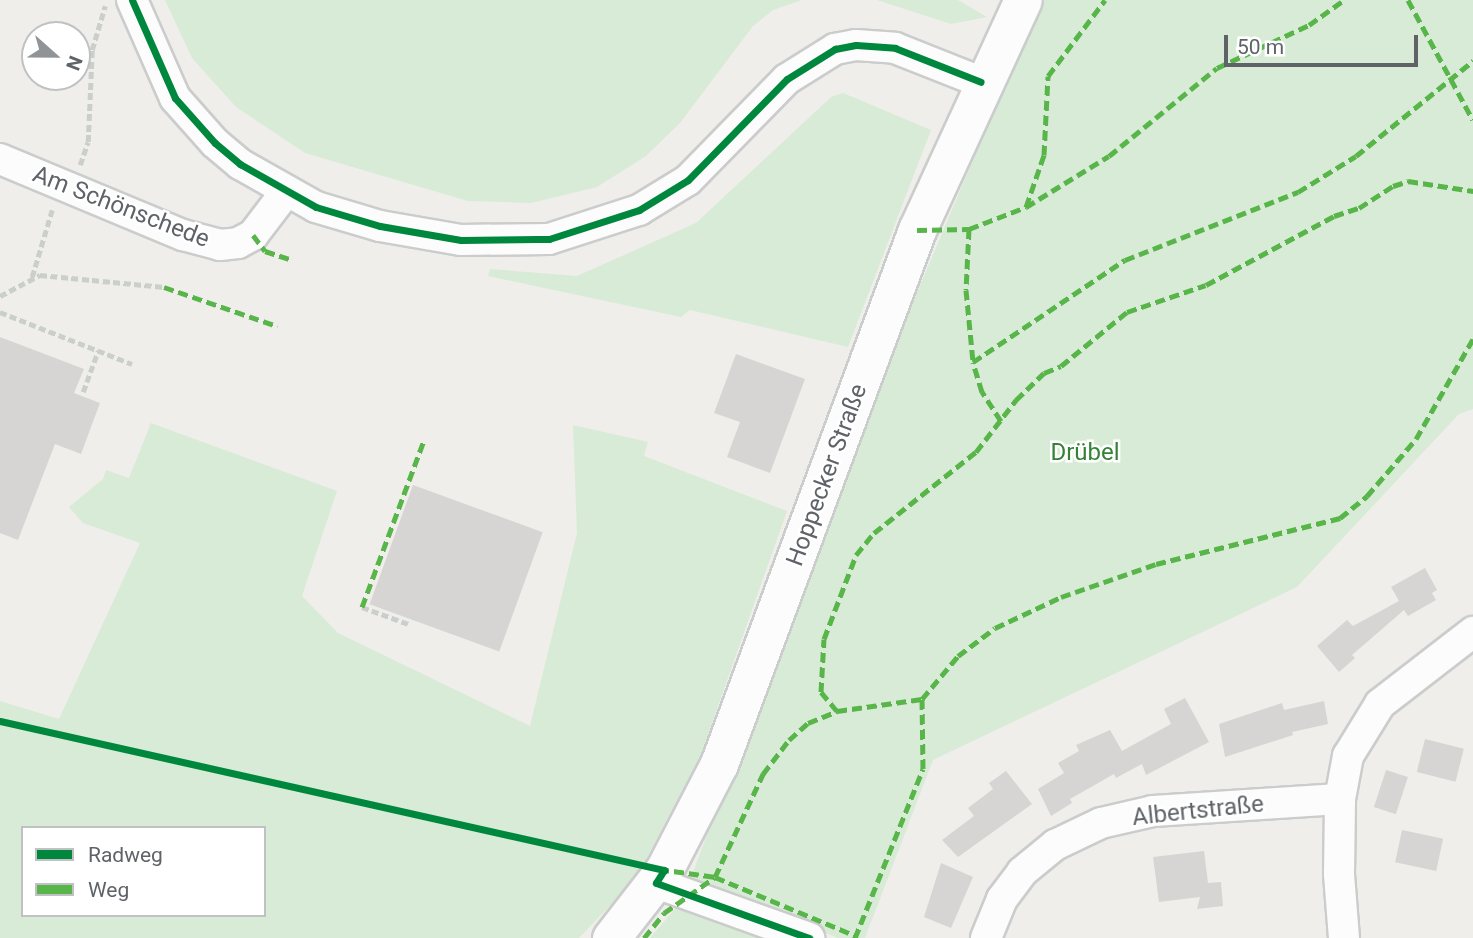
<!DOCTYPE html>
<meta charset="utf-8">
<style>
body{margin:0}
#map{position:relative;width:1473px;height:938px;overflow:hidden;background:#efeeea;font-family:Roboto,sans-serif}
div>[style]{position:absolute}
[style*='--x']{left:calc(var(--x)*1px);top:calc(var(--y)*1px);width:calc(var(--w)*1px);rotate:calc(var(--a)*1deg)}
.green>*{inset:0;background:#d8ebd6}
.building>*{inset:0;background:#d6d5d3;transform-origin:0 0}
.path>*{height:4.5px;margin-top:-2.25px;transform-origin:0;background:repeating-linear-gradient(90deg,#cacfcc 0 7px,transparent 0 10.5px)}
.roads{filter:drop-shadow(2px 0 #cbcccc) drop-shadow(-2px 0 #cbcccc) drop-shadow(0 2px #cbcccc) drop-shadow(0 -2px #cbcccc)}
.minor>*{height:30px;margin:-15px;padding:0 15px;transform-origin:15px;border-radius:15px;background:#fdfcfc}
.tertiary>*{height:37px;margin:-18.5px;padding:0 18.5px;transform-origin:18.5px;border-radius:18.5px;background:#fdfcfc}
.quiet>*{height:5px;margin-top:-2.5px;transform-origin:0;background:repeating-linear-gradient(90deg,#58b549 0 10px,transparent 0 15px)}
.cycleway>*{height:7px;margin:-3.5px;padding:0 3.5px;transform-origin:3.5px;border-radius:3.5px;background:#00873e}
span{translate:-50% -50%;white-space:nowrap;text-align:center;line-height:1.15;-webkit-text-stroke:5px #fff;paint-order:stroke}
.street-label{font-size:24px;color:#5f6368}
.park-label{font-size:24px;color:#348238}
.legend{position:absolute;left:21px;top:826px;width:245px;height:91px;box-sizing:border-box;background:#fff;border:2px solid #bfc1c3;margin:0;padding:9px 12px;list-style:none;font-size:21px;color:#5f6368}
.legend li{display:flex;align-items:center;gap:14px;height:35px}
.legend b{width:35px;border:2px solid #bfc1c3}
.north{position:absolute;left:21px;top:21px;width:70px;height:70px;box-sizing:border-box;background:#fff;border:2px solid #bfc1c3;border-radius:50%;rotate:111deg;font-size:19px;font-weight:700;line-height:28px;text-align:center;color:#5f6368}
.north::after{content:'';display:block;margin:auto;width:24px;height:32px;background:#919496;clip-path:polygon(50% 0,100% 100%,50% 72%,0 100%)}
.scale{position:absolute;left:1224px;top:35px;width:194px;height:32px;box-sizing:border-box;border:4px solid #5f6368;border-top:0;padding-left:9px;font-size:21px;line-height:24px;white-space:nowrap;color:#5f6368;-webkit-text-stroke:5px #fff;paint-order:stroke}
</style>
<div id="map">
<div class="green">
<div style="clip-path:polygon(165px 0,802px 0,773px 10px,753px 26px,680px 123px,646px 156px,597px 187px,531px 203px,468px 201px,305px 153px,236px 107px,192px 58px)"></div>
<div style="clip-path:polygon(877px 0,958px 0,987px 17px,951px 24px)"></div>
<div style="clip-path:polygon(1041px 0,1473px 0,1473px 409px,1459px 414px,1297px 587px,933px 760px,865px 938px,838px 938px,691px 878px,826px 507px)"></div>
<div style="clip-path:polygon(843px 93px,931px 130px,848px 347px,690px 310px,681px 317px,488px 276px,490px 269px,577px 276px,696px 223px,831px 97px)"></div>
<div style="clip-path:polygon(evenodd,151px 423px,337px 491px,302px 596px,338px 633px,530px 726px,577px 533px,573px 425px,648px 442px,644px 456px,787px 511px,701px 754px,637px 877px,579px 938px,0 938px,0 701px,59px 719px,140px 543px,83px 523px,69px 507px,103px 479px,106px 470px,129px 478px,151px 423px,23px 828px,264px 828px,264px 915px,23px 915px,23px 828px)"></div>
<div style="clip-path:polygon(679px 904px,765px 938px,650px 938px)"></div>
</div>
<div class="building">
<div style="clip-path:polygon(0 337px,84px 369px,74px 393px,100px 403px,81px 454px,55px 444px,18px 540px,0 533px)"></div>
<div style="clip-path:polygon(736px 354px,805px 379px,770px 473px,727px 457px,740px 422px,714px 413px)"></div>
<div style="left:413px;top:485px;width:138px;height:127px;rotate:20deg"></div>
<div style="clip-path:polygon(1425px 568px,1437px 590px,1432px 593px,1436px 600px,1408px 616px,1404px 610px,1352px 655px,1355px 658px,1339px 672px,1317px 646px,1347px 620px,1353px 626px,1399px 601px,1391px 587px)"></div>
<div style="clip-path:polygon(1185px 698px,1209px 742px,1146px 775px,1142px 764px,1116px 778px,1114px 774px,1070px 799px,1072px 803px,1051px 816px,1038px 789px,1064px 773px,1058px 763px,1079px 751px,1076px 745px,1110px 730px,1122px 751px,1171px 724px,1164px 709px)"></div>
<div style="clip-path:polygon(1324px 701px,1328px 724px,1292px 732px,1293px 735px,1225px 757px,1219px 724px,1282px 703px,1284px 710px)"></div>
<div style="left:1425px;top:739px;width:40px;height:34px;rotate:14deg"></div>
<div style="left:1386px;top:770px;width:23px;height:39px;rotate:18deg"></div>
<div style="clip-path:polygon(1006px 771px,1032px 804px,958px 857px,942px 840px,974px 816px,968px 808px,993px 789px,989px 783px)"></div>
<div style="left:1402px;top:830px;width:42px;height:33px;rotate:12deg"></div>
<div style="clip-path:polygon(1204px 851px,1208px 883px,1221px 882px,1223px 906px,1197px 909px,1200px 897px,1159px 902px,1153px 857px)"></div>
<div style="clip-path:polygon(941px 863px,973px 877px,951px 928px,924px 917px)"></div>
</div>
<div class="path">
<div style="--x:80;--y:165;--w:24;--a:-71"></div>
<div style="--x:88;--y:142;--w:92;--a:-87.5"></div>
<div style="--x:92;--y:50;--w:46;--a:-73.5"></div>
<div style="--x:32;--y:277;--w:70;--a:-73.4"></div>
<div style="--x:0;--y:296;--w:45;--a:-27.7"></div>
<div style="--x:40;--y:275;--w:125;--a:5.5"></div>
<div style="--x:0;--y:312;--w:142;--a:21.5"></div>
<div style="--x:83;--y:392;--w:44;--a:-69.9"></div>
<div style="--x:362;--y:607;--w:52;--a:20.2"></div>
</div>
<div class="roads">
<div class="minor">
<div style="--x:132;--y:0;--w:107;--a:66.3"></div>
<div style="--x:175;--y:98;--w:60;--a:48.4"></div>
<div style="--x:215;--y:143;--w:33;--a:40"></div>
<div style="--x:240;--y:164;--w:87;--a:29.5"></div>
<div style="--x:316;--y:207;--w:67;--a:16.5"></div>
<div style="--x:380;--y:226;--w:82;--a:9.8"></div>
<div style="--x:461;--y:240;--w:88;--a:-0.7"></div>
<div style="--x:549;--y:239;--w:95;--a:-17.9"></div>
<div style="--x:639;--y:210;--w:57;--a:-31.5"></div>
<div style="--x:688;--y:180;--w:141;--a:-45.6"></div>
<div style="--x:787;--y:79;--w:57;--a:-32"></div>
<div style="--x:835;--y:49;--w:21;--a:-11"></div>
<div style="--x:856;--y:45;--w:39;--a:4"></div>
<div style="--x:895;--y:48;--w:92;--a:21.6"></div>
<div style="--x:0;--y:159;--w:198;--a:22.6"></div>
<div style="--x:183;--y:235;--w:38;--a:15"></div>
<div style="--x:220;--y:245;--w:18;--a:-6"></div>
<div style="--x:238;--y:243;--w:17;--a:-28"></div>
<div style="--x:253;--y:235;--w:53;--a:-52.7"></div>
<div style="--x:656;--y:883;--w:163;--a:19.8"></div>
<div style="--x:986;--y:938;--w:42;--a:-67.7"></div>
<div style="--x:1002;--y:899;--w:34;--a:-53"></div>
<div style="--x:1022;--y:872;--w:43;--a:-39.3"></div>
<div style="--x:1055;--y:845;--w:51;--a:-25.6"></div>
<div style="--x:1101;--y:823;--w:53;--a:-13"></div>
<div style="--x:1153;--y:811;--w:187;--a:-3.7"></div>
<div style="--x:1344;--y:938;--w:64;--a:-94.5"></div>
<div style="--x:1339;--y:874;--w:75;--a:-89.2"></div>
<div style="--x:1340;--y:799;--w:44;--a:-79.5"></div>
<div style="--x:1348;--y:756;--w:61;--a:-58.4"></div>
<div style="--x:1380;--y:704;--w:118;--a:-37.7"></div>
</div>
<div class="tertiary">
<div style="--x:611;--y:938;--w:86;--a:-52.1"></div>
<div style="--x:664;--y:870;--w:119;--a:-62.6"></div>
<div style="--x:719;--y:764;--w:570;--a:-69.66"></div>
<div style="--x:917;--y:230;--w:253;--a:-65.3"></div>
</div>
</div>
<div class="quiet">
<div style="--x:1408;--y:0;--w:136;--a:61.6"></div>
<div style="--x:1026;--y:207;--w:55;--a:-70.9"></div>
<div style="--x:1044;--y:155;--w:79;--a:-87.1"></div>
<div style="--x:1048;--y:76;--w:95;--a:-53.1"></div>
<div style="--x:969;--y:229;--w:61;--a:92.8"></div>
<div style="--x:966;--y:290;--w:72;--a:84.4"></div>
<div style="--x:917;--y:230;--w:52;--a:-1.1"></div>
<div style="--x:969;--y:229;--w:61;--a:-21.1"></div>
<div style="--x:1026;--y:207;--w:97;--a:-31.6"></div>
<div style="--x:1109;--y:156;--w:139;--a:-39.2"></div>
<div style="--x:1217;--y:68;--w:102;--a:-25.1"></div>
<div style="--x:1309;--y:25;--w:43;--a:-35.5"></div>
<div style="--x:253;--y:235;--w:20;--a:53"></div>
<div style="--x:265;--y:251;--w:26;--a:18"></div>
<div style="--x:164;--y:287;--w:120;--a:19"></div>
<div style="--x:1001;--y:421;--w:35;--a:-123"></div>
<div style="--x:982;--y:392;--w:31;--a:-107"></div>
<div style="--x:973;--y:362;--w:183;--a:-33.9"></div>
<div style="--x:1125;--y:260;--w:186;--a:-21.5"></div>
<div style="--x:1298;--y:192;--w:68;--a:-31.8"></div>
<div style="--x:1356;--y:156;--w:151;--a:-39.1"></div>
<div style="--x:362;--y:607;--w:178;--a:-69.6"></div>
<div style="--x:837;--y:711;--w:25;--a:-130"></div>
<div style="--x:821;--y:692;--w:53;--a:-86.8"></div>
<div style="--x:824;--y:639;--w:90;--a:-69.1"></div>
<div style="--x:856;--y:555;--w:28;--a:-51"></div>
<div style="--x:874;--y:533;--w:130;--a:-38.5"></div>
<div style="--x:976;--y:452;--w:66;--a:-52.4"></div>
<div style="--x:1016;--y:400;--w:39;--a:-44"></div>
<div style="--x:1044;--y:373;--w:18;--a:-22"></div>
<div style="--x:1061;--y:366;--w:85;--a:-39.3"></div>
<div style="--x:1127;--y:312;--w:83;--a:-18.9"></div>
<div style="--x:1206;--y:285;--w:145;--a:-28.3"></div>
<div style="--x:1334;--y:216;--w:26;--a:-18"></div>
<div style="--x:1359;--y:208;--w:40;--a:-32.9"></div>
<div style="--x:1393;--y:186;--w:16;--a:-18"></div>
<div style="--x:1408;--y:181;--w:66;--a:8.7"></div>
<div style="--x:659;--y:869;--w:57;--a:8.1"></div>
<div style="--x:715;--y:877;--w:153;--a:22.7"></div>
<div style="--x:644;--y:938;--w:32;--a:-51"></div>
<div style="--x:664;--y:913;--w:62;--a:-35.2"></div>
<div style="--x:715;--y:877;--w:114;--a:-65"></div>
<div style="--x:763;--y:774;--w:43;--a:-52.6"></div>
<div style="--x:789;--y:740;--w:25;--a:-42"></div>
<div style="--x:808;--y:723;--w:31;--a:-22"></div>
<div style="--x:837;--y:711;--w:86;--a:-8"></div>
<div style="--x:855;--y:938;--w:182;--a:-68.1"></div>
<div style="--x:923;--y:769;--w:70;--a:-90.8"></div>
<div style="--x:922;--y:699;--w:56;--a:-50.1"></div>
<div style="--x:958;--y:656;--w:46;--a:-37.1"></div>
<div style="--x:995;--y:628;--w:73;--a:-25.2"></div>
<div style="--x:1061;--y:597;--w:101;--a:-19.2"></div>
<div style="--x:1156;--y:564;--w:190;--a:-14"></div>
<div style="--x:1340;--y:518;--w:35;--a:-39"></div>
<div style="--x:1367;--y:496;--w:75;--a:-49.3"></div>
<div style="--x:1416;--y:439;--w:115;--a:-60.3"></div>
</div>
<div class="cycleway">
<div style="--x:132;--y:0;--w:107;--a:66.3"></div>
<div style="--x:175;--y:98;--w:60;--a:48.4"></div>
<div style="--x:215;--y:143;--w:33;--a:40"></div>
<div style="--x:240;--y:164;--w:87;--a:29.5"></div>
<div style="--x:316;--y:207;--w:67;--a:16.5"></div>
<div style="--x:380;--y:226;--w:82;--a:9.8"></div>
<div style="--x:461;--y:240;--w:88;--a:-0.7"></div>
<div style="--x:549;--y:239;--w:95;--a:-17.9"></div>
<div style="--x:639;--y:210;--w:57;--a:-31.5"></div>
<div style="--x:688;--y:180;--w:141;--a:-45.6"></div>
<div style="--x:787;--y:79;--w:57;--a:-32"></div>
<div style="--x:835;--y:49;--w:21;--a:-11"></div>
<div style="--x:856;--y:45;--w:39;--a:4"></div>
<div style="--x:895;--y:48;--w:92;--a:21.6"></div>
<div style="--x:0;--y:721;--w:681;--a:12.65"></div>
<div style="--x:664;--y:870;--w:15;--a:122"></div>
<div style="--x:656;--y:883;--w:163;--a:19.8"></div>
</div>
<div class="street-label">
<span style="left:121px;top:207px;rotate:21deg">Am Schönschede</span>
<span style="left:827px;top:475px;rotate:-70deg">Hoppecker Straße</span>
<span style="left:1198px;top:811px;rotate:-6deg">Albertstraße</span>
</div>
<div class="park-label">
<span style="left:1085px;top:453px">Drübel</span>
</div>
<ul class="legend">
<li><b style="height:9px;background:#00873e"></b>Radweg</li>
<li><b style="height:9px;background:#58b549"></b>Weg</li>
</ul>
<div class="north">N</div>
<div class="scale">50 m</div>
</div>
